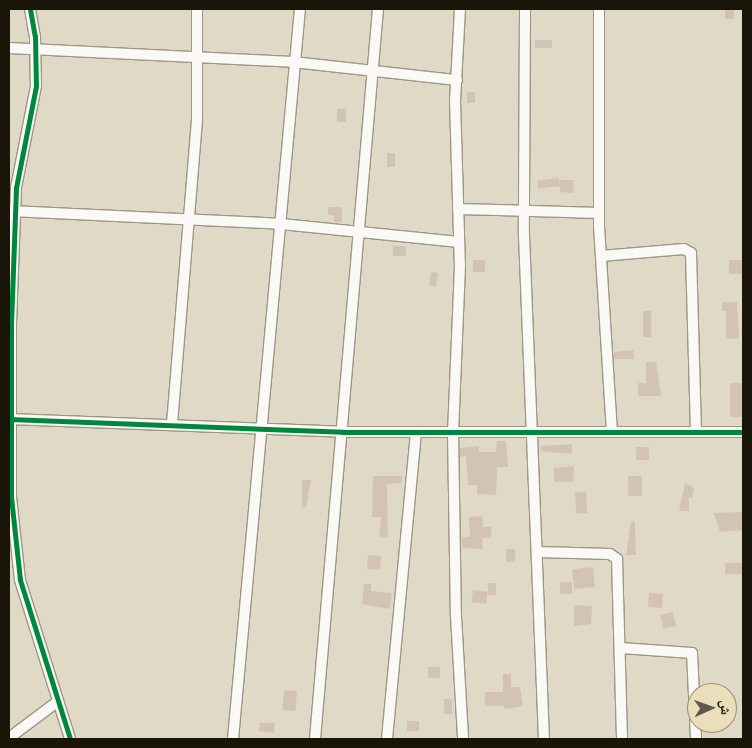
<!DOCTYPE html>
<meta charset="utf-8">
<style>
body{margin:0}
#map{position:relative;width:752px;height:748px;overflow:hidden;background:#e0d9c6;font-family:Ubuntu,"Noto Naskh Arabic",sans-serif}
div>[style]{position:absolute}
[style*='--x']{left:calc(var(--x)*1px);top:calc(var(--y)*1px);width:calc(var(--w)*1px);rotate:calc(var(--a)*1deg)}
.building>*{inset:0;background:#d3c3b5;transform-origin:0 0}
.roads{filter:drop-shadow(1px 0 #9c9688) drop-shadow(-1px 0 #9c9688) drop-shadow(0 1px #9c9688) drop-shadow(0 -1px #9c9688)}
.minor>*{height:10px;margin:-5px;padding:0 5px;transform-origin:5px;border-radius:5px;background:#faf9f6}
.cycleway>*{height:5px;margin:-2.5px;padding:0 2.5px;transform-origin:2.5px;border-radius:2.5px;background:#00873e}
span{translate:-50% -50%;white-space:nowrap;text-align:center;line-height:1.15;-webkit-text-stroke:4.5px #ebdebb;paint-order:stroke}
.frame{position:absolute;inset:0;border:10px solid #1a1509;pointer-events:none}
.north{position:absolute;left:687px;top:683px;width:50px;height:50px;box-sizing:border-box;background:#ebdebb;border:1px solid #978e74;border-radius:50%;rotate:88deg;font-size:14px;font-weight:700;line-height:20px;text-align:center;color:#1a1509}
.north::after{content:'';display:block;margin:auto;width:18px;height:22px;background:#5f5a4b;clip-path:polygon(50% 0,100% 100%,50% 72%,0 100%)}
</style>
<div id="map">
<div class="building">
<div style="left:725px;top:9px;width:9px;height:10px"></div>
<div style="left:535px;top:40px;width:17px;height:8px"></div>
<div style="left:467px;top:92px;width:8px;height:11px"></div>
<div style="left:337px;top:109px;width:9px;height:13px"></div>
<div style="left:387px;top:153px;width:8px;height:14px"></div>
<div style="left:559px;top:178px;width:8px;height:22px;rotate:83deg"></div>
<div style="clip-path:polygon(560px 180px,574px 180px,573px 193px,560px 192px)"></div>
<div style="clip-path:polygon(328px 207px,342px 207px,342px 222px,334px 222px,334px 215px,328px 215px)"></div>
<div style="left:393px;top:246px;width:13px;height:10px"></div>
<div style="left:473px;top:260px;width:12px;height:12px"></div>
<div style="left:729px;top:260px;width:13px;height:14px"></div>
<div style="left:431px;top:272px;width:7px;height:14px;rotate:8deg"></div>
<div style="clip-path:polygon(722px 302px,737px 302px,739px 338px,726px 339px,726px 311px,722px 311px)"></div>
<div style="left:643px;top:311px;width:8px;height:26px"></div>
<div style="clip-path:polygon(633px 350px,634px 359px,614px 359px,614px 352px)"></div>
<div style="clip-path:polygon(646px 362px,656px 362px,661px 396px,638px 396px,638px 383px,646px 383px)"></div>
<div style="left:730px;top:383px;width:13px;height:34px"></div>
<div style="clip-path:polygon(497px 441px,506px 441px,508px 467px,497px 467px,496px 495px,477px 494px,477px 485px,468px 485px,466px 456px,460px 457px,460px 448px,479px 446px,479px 452px,496px 452px)"></div>
<div style="clip-path:polygon(572px 444px,572px 454px,540px 451px,541px 446px)"></div>
<div style="left:636px;top:447px;width:13px;height:13px"></div>
<div style="clip-path:polygon(574px 466px,573px 482px,554px 482px,554px 468px)"></div>
<div style="clip-path:polygon(373px 476px,402px 476px,402px 483px,387px 484px,388px 538px,379px 537px,381px 517px,372px 517px)"></div>
<div style="left:628px;top:476px;width:14px;height:20px"></div>
<div style="clip-path:polygon(302px 480px,311px 480px,306px 507px,302px 507px)"></div>
<div style="clip-path:polygon(685px 483px,694px 488px,692px 498px,689px 497px,689px 511px,679px 511px)"></div>
<div style="left:586px;top:492px;width:21px;height:11px;rotate:87deg"></div>
<div style="clip-path:polygon(743px 512px,743px 530px,720px 532px,714px 513px)"></div>
<div style="clip-path:polygon(482px 516px,483px 527px,491px 527px,491px 538px,482px 538px,483px 549px,462px 548px,462px 537px,470px 537px,469px 517px)"></div>
<div style="clip-path:polygon(631px 521px,635px 522px,636px 555px,626px 555px)"></div>
<div style="left:506px;top:549px;width:9px;height:13px"></div>
<div style="left:368px;top:555px;width:13px;height:14px;rotate:4deg"></div>
<div style="left:725px;top:563px;width:18px;height:11px"></div>
<div style="left:593px;top:567px;width:20px;height:21px;rotate:84deg"></div>
<div style="left:560px;top:582px;width:12px;height:12px"></div>
<div style="left:488px;top:583px;width:8px;height:12px"></div>
<div style="clip-path:polygon(364px 584px,371px 584px,371px 591px,392px 593px,390px 609px,362px 604px)"></div>
<div style="left:473px;top:590px;width:15px;height:12px;rotate:8deg"></div>
<div style="left:649px;top:593px;width:14px;height:14px;rotate:4deg"></div>
<div style="clip-path:polygon(574px 605px,592px 606px,591px 624px,574px 626px)"></div>
<div style="left:673px;top:612px;width:14px;height:13px;rotate:78deg"></div>
<div style="left:428px;top:667px;width:12px;height:11px"></div>
<div style="clip-path:polygon(503px 674px,511px 674px,511px 687px,520px 687px,523px 706px,505px 709px,504px 706px,485px 706px,485px 692px,503px 692px)"></div>
<div style="left:284px;top:690px;width:13px;height:20px;rotate:4deg"></div>
<div style="left:444px;top:699px;width:8px;height:15px"></div>
<div style="left:419px;top:721px;width:10px;height:12px;rotate:90deg"></div>
<div style="clip-path:polygon(260px 723px,275px 723px,274px 733px,259px 731px)"></div>
</div>
<div class="roads">
<div class="minor">
<div style="--x:30;--y:9;--w:27;--a:80"></div>
<div style="--x:35;--y:36;--w:50;--a:88.9"></div>
<div style="--x:36;--y:86;--w:104;--a:101.1"></div>
<div style="--x:16;--y:188;--w:135;--a:92.1"></div>
<div style="--x:11;--y:323;--w:174;--a:90"></div>
<div style="--x:11;--y:497;--w:83;--a:83.8"></div>
<div style="--x:20;--y:580;--w:167;--a:72.5"></div>
<div style="--x:460;--y:9;--w:91;--a:93.1"></div>
<div style="--x:455;--y:100;--w:166;--a:88.3"></div>
<div style="--x:460;--y:266;--w:165;--a:92.4"></div>
<div style="--x:453;--y:431;--w:185;--a:89.1"></div>
<div style="--x:456;--y:616;--w:123;--a:86.7"></div>
<div style="--x:525;--y:9;--w:226;--a:90.3"></div>
<div style="--x:524;--y:235;--w:504;--a:87.73"></div>
<div style="--x:599;--y:9;--w:217;--a:90"></div>
<div style="--x:599;--y:226;--w:205;--a:86.4"></div>
<div style="--x:9;--y:48;--w:284;--a:2.8"></div>
<div style="--x:293;--y:62;--w:165;--a:6.3"></div>
<div style="--x:458;--y:209;--w:141;--a:1.6"></div>
<div style="--x:10;--y:211;--w:271;--a:2.7"></div>
<div style="--x:281;--y:224;--w:179;--a:5.8"></div>
<div style="--x:601;--y:256;--w:83;--a:-4.8"></div>
<div style="--x:684;--y:249;--w:8;--a:30"></div>
<div style="--x:691;--y:253;--w:179;--a:88.4"></div>
<div style="--x:9;--y:419;--w:334;--a:2.2"></div>
<div style="--x:343;--y:432;--w:400;--a:0"></div>
<div style="--x:172;--y:424;--w:307;--a:-85.3"></div>
<div style="--x:197;--y:118;--w:109;--a:-90"></div>
<div style="--x:538;--y:552;--w:72;--a:1.6"></div>
<div style="--x:610;--y:554;--w:9;--a:36"></div>
<div style="--x:617;--y:559;--w:180;--a:88.4"></div>
<div style="--x:621;--y:648;--w:71;--a:4"></div>
<div style="--x:692;--y:653;--w:86;--a:87.3"></div>
<div style="--x:9;--y:738;--w:60;--a:-36.9"></div>
<div style="--x:233;--y:739;--w:733;--a:-84.76"></div>
<div style="--x:315;--y:739;--w:733;--a:-85.07"></div>
<div style="--x:387;--y:739;--w:308;--a:-84.6"></div>
</div>
</div>
<div class="cycleway">
<div style="--x:30;--y:9;--w:27;--a:80"></div>
<div style="--x:35;--y:36;--w:50;--a:88.9"></div>
<div style="--x:36;--y:86;--w:104;--a:101.1"></div>
<div style="--x:16;--y:188;--w:135;--a:92.1"></div>
<div style="--x:11;--y:323;--w:174;--a:90"></div>
<div style="--x:11;--y:497;--w:83;--a:83.8"></div>
<div style="--x:20;--y:580;--w:167;--a:72.5"></div>
<div style="--x:9;--y:419;--w:334;--a:2.2"></div>
<div style="--x:343;--y:432;--w:400;--a:0"></div>
</div>
<div class="frame"></div>
<div class="north">ش</div>
</div>
